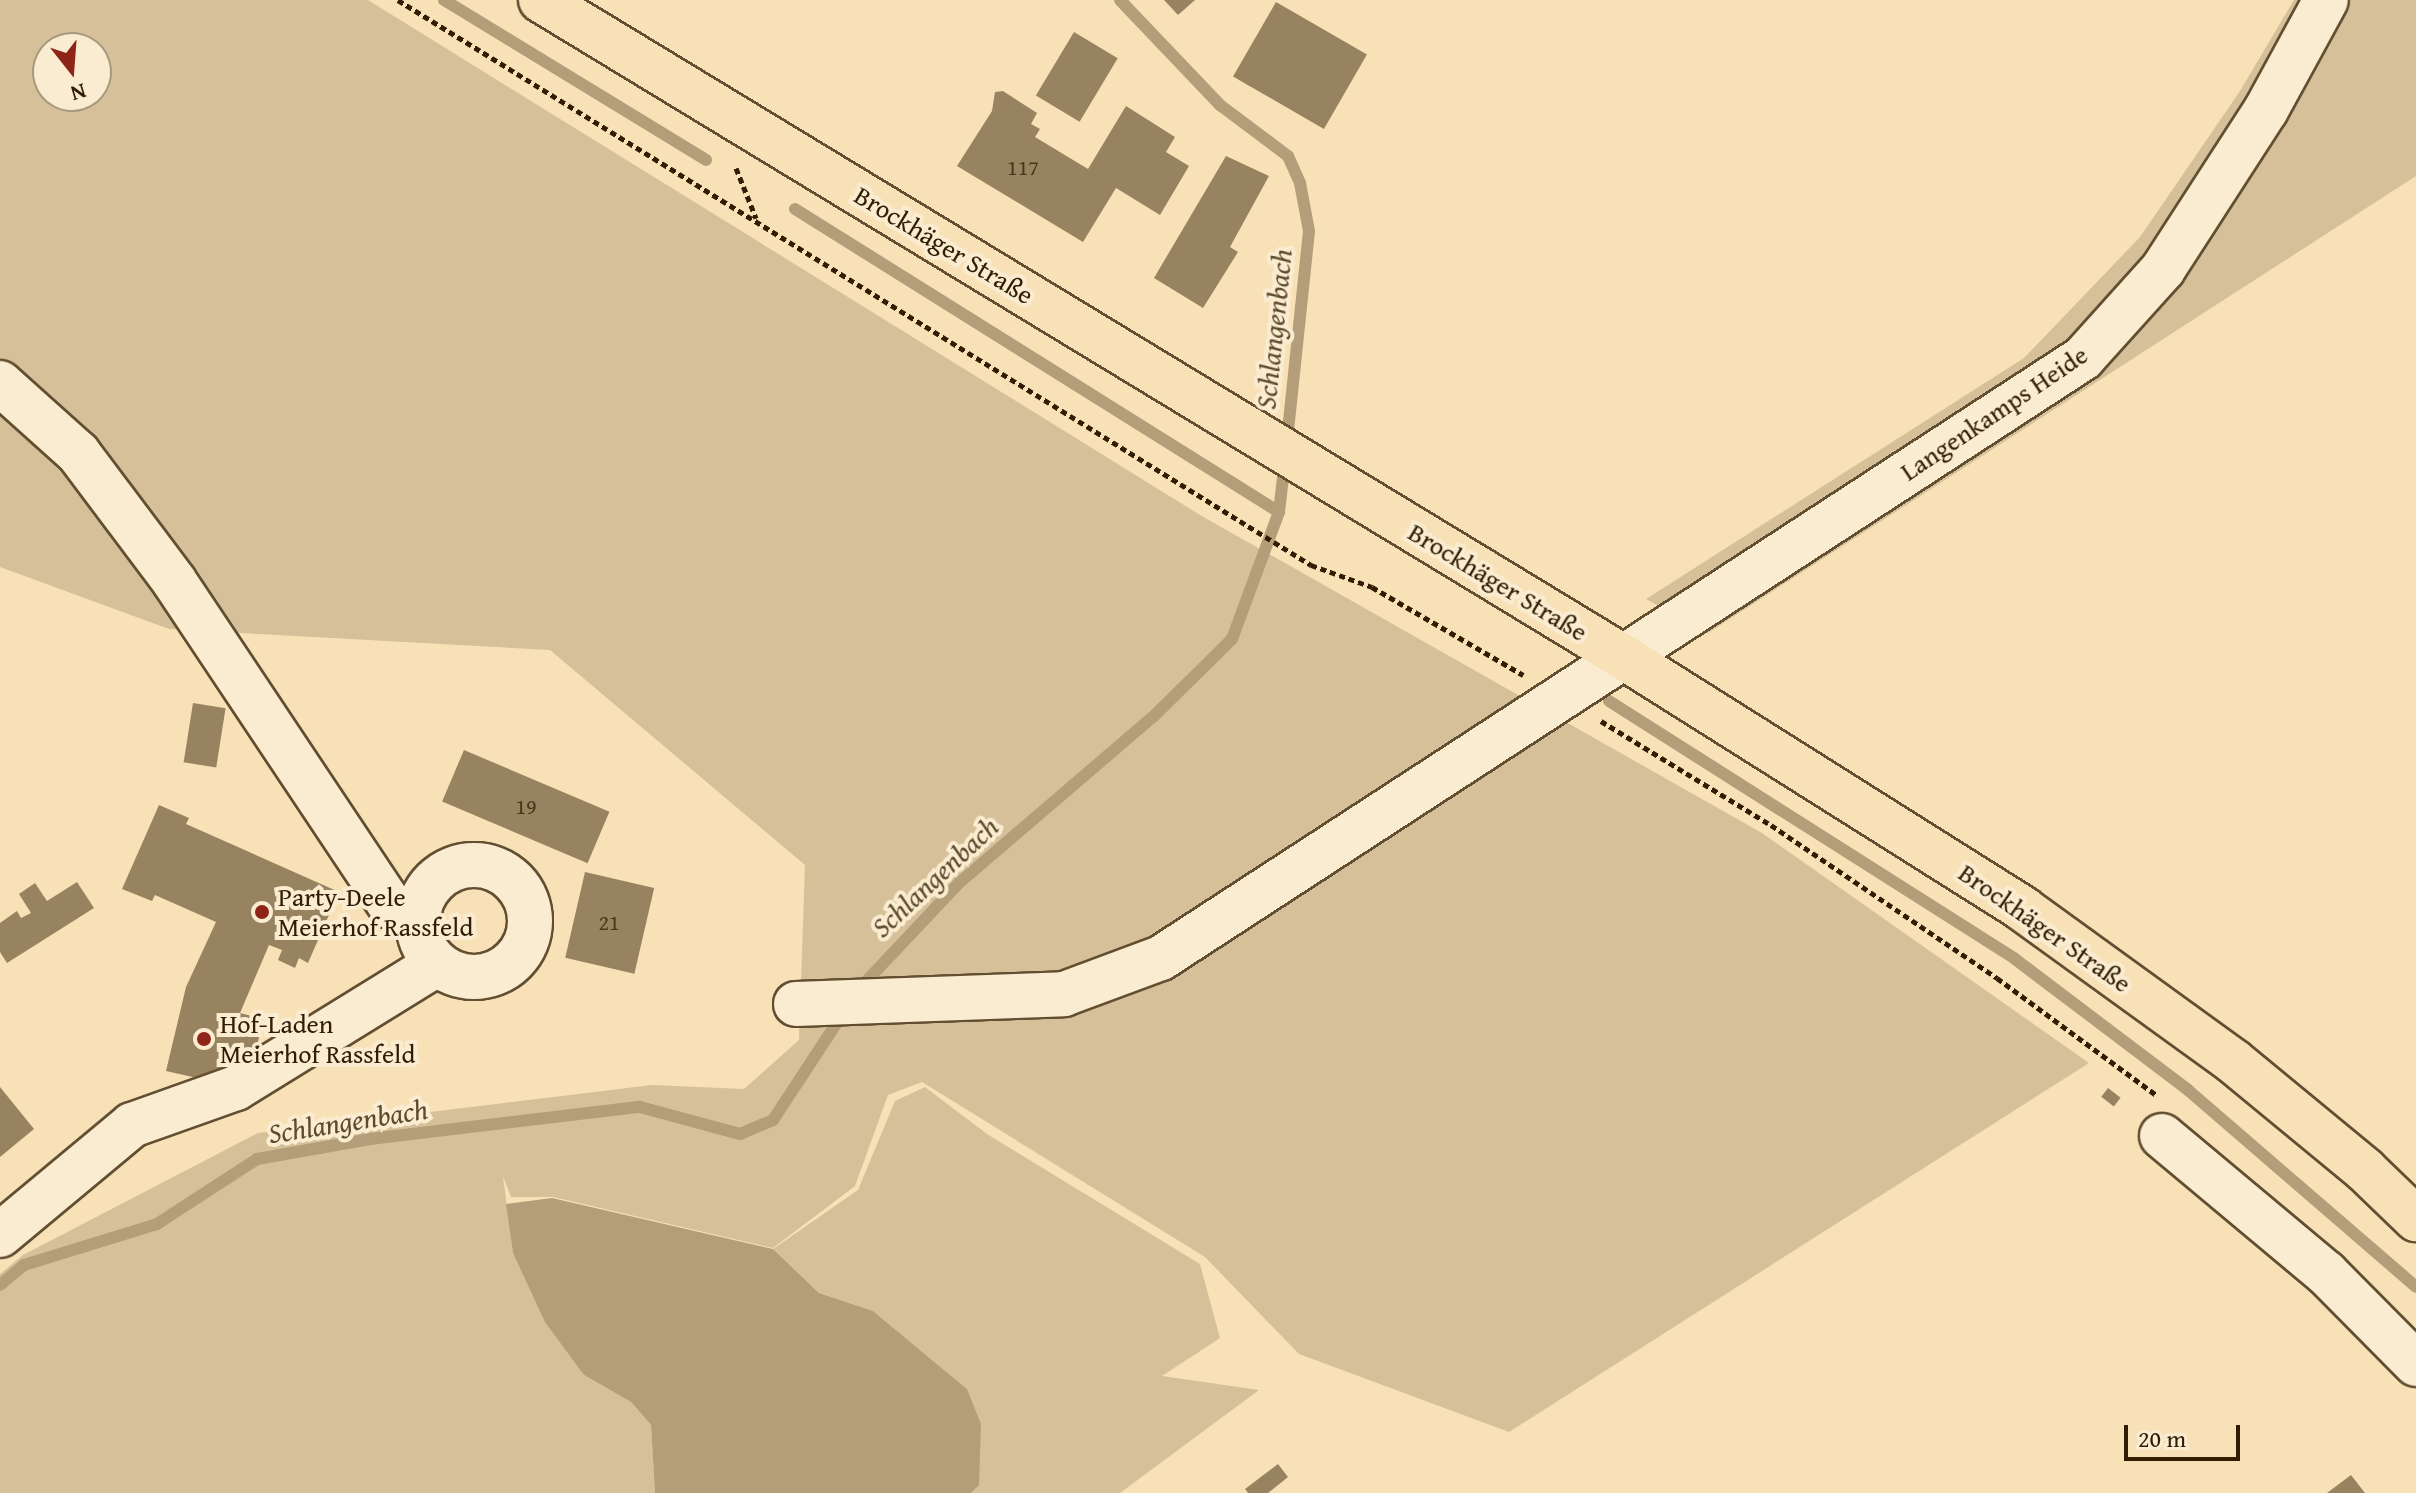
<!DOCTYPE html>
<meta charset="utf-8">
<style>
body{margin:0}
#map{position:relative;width:2416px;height:1493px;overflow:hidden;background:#f8e1b7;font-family:"Gentium Book Plus",serif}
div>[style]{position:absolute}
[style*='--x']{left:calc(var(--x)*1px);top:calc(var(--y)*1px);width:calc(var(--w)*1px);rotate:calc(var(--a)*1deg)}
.green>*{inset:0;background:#d6c099}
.water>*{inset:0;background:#b49e7a}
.stream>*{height:12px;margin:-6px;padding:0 6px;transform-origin:6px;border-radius:6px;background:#b49e7a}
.building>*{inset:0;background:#988361;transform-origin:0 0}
.path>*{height:5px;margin-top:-2.5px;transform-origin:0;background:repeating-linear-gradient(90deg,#301d04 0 6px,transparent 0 10px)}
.roads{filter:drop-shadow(2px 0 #624e31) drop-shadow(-2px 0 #624e31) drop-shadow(0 2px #624e31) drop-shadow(0 -2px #624e31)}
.minor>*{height:44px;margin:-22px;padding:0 22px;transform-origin:22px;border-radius:22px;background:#faecd0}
.minor>.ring{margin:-22px;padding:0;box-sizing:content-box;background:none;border:44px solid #faecd0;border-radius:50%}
.major>*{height:44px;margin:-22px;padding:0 22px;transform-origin:22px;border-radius:22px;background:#f8e1b7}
.dots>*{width:22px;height:22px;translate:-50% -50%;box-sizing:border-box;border:4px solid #faecd0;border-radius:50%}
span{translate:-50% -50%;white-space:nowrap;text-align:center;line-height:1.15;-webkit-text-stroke:8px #faecd0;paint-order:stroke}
.number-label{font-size:22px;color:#4a361b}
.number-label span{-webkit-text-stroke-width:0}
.street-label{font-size:26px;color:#301d04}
.poi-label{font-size:26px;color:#301d04}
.left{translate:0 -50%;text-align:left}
.water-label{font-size:28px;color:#5e4a2d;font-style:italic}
.north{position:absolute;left:32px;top:32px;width:80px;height:80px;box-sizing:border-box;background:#faecd0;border:2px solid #a9997e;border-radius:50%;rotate:163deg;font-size:22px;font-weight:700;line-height:32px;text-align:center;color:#301d04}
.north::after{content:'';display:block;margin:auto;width:28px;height:36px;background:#8f2418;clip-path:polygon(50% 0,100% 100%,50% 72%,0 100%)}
.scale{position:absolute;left:2124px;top:1425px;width:116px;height:36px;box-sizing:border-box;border:4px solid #301d04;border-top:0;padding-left:10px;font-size:24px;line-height:28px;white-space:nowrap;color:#301d04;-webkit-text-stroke:6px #faecd0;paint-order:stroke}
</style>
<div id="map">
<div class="green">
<div style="clip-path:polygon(evenodd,0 0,368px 0,1200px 515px,1762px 833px,2089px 1063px,1509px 1432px,1299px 1354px,1205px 1257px,922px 1082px,888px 1095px,855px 1186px,773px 1248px,553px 1197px,511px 1197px,503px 1176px,513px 1253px,584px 1375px,631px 1402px,651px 1425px,655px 1493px,0 1493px,0 1274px,23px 1255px,258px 1133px,652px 1085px,744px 1089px,799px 1040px,805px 865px,550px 650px,169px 629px,0 567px,0 0,48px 48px,96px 48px,96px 96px,48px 96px,48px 48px)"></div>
<div style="clip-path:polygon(2294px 0,2416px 0,2416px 176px,1708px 633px,1646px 599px,2024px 358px,2140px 237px,2240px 91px)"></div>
<div style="clip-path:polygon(925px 1087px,987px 1134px,1200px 1264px,1220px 1338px,1162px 1376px,1259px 1390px,1120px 1493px,971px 1493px,979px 1484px,967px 1389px,873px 1311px,819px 1293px,773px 1249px,858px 1190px,895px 1101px)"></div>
</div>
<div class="water">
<div style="clip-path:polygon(552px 1198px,773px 1249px,819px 1293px,873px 1311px,967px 1389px,981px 1424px,979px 1485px,971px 1493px,655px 1493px,651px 1425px,631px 1402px,584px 1375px,545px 1322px,513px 1253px,506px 1204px)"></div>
</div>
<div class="stream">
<div style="--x:444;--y:0;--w:307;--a:31.4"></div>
<div style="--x:1120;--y:0;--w:145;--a:46.4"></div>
<div style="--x:1220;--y:105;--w:85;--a:36.9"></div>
<div style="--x:1288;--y:156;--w:30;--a:66"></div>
<div style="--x:1300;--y:183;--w:49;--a:79.4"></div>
<div style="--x:1309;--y:231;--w:212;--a:96"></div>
<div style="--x:795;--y:209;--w:571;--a:32.05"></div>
<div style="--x:1609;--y:701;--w:481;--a:32.4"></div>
<div style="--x:2015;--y:959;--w:217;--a:37.1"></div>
<div style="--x:2188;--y:1090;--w:301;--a:40.8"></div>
<div style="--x:858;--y:990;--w:147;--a:-46.7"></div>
<div style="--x:959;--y:883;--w:255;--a:-40.6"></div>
<div style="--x:1153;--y:717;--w:111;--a:-44.6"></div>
<div style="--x:1232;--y:639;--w:135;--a:-69.7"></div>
<div style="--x:1279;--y:512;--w:52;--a:-83.4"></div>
<div style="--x:0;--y:1285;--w:31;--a:-40"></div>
<div style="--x:24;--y:1265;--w:139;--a:-17.1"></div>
<div style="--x:157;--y:1224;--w:119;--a:-33"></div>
<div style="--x:257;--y:1159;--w:115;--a:-10"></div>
<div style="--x:370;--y:1139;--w:272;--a:-6.8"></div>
<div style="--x:640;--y:1107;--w:104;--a:15.1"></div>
<div style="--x:740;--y:1134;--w:36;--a:-23"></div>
<div style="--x:773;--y:1120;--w:129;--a:-56.7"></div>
</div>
<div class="building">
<div style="clip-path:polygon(1164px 0,1195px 0,1178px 15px)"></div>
<div style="left:1276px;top:2px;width:105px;height:86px;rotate:30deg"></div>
<div style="left:1074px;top:32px;width:51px;height:74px;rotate:31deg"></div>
<div style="clip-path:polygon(1003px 91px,1037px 113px,1031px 124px,1040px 129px,1035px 137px,1088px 169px,1126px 106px,1175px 137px,1166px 152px,1189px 166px,1160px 215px,1116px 188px,1083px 242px,957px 166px,992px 111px,995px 92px)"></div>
<div style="clip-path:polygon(1226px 156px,1269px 176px,1230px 247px,1238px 252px,1203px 308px,1154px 278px)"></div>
<div style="left:193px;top:703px;width:33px;height:60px;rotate:9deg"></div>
<div style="left:464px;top:750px;width:158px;height:56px;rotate:23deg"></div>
<div style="clip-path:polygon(159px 805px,189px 818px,186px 824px,339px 892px,308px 963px,299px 958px,295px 968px,278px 960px,282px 950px,269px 945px,240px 1013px,263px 1019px,252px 1069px,229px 1064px,224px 1084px,166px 1071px,186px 987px,216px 922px,155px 895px,152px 901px,122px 889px)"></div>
<div style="left:585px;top:872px;width:71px;height:88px;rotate:13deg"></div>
<div style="clip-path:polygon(77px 882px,94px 908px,7px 963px,0 952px,0 923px,17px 911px,21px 918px,31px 913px,19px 894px,35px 883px,47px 901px)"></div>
<div style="clip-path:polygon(0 1087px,34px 1129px,0 1157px)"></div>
<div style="left:2108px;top:1088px;width:16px;height:11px;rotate:38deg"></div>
<div style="clip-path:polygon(1278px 1464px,1288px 1477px,1268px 1493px,1248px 1493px,1245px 1489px)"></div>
<div style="clip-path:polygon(2351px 1475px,2365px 1493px,2327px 1493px)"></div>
</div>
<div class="path">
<div style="--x:398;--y:0;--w:1074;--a:31.75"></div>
<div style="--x:1311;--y:565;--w:65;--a:19.8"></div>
<div style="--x:1372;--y:587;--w:175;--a:30.2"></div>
<div style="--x:736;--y:168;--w:54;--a:68.2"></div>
<div style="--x:1601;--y:721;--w:199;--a:31.5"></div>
<div style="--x:1771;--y:825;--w:273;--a:34.1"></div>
<div style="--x:1997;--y:978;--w:197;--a:36.3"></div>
</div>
<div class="roads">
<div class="minor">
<div style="--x:0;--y:383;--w:105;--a:41.9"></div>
<div style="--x:78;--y:453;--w:160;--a:53.1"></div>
<div style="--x:174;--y:581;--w:391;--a:56.3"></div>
<div style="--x:391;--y:906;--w:28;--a:21"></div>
<div class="ring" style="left:418px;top:865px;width:68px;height:68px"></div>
<div style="--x:796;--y:1004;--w:268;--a:-2.1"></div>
<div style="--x:1064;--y:994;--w:103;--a:-20.4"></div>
<div style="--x:1161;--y:958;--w:1100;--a:-33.05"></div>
<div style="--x:2083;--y:358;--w:120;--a:-48"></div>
<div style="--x:2163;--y:269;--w:189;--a:-57.1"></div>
<div style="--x:2266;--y:110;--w:125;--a:-61.4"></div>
<div style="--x:2162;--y:1136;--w:214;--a:39.9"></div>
<div style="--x:2326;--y:1273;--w:128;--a:45.3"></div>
<div style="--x:0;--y:1235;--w:172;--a:-39.8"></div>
<div style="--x:132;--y:1125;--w:110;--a:-19.6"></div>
<div style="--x:236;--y:1088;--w:236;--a:-31.7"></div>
</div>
<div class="major">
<div style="--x:541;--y:0;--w:1268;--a:31.26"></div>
<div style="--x:1625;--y:658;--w:471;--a:32.2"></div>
<div style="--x:2023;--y:909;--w:259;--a:35.9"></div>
<div style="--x:2233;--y:1061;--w:171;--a:39.5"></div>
<div style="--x:2365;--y:1170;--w:71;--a:43.9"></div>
</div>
</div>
<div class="dots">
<div style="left:262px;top:912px;background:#8f2418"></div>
<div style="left:204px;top:1039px;background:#8f2418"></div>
</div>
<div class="number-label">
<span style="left:1023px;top:168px">117</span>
<span style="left:526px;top:807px">19</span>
<span style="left:609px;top:923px">21</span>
</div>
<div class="street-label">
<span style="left:944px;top:245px;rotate:31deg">Brockhäger Straße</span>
<span style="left:1994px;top:413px;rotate:-34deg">Langenkamps Heide</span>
<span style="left:1498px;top:582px;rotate:31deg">Brockhäger Straße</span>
<span style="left:2045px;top:928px;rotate:35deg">Brockhäger Straße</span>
</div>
<div class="poi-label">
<span class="left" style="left:278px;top:912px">Party-Deele<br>Meierhof Rassfeld</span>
<span class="left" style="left:220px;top:1039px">Hof-Laden<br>Meierhof Rassfeld</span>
</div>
<div class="water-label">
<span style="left:1274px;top:329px;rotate:-84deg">Schlangenbach</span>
<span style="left:935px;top:877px;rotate:-43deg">Schlangenbach</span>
<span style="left:348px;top:1121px;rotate:-9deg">Schlangenbach</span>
</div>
<div class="north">N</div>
<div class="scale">20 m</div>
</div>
